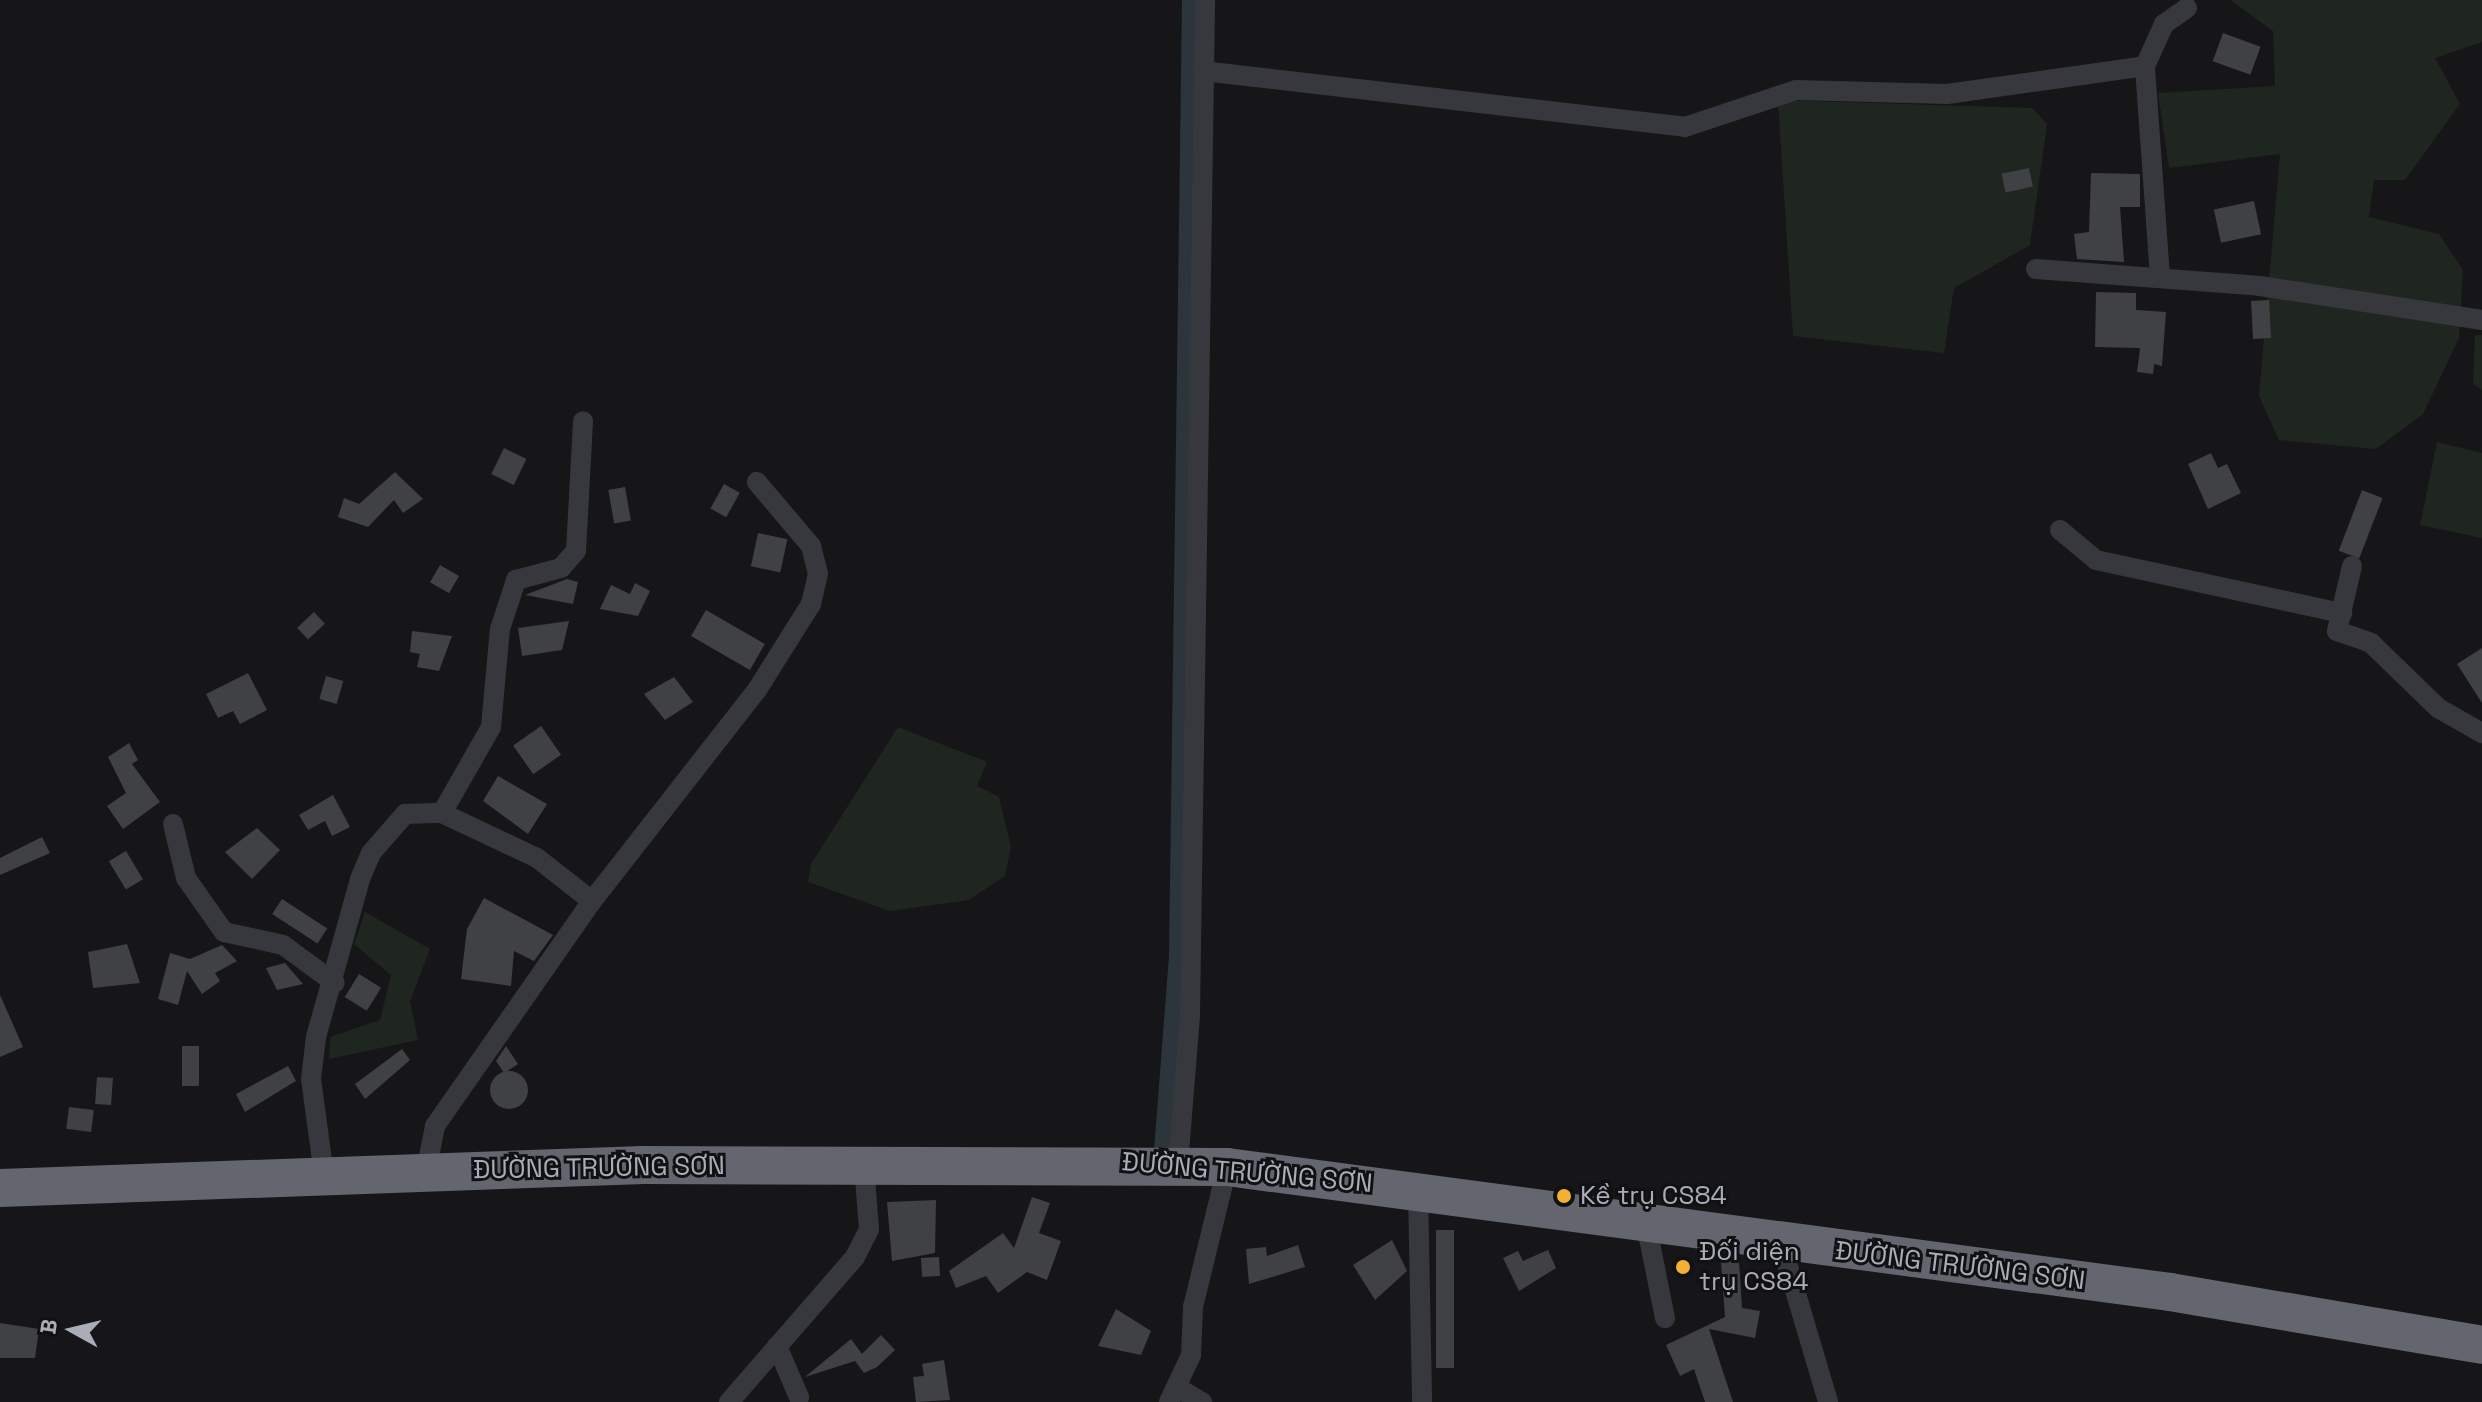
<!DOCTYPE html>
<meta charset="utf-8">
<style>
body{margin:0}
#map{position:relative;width:2482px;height:1402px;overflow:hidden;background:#161618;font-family:"Space Grotesk",sans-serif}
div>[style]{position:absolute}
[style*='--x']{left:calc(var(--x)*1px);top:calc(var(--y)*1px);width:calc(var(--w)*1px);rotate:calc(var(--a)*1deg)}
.green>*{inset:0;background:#1e261f}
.canal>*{height:22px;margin:-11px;padding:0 11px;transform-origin:11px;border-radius:11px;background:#2c353c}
.building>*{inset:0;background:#404145;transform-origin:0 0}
.round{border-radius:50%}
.street>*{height:20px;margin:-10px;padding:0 10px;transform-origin:10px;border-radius:10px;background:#37383d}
.highway>*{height:38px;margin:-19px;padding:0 19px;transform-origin:19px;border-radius:19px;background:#63666e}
.dots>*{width:22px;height:22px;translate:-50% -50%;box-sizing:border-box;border:4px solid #111113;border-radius:50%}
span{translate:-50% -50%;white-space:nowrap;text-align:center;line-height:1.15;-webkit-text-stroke:6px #111113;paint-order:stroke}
.street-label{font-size:26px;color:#a8adb8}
.poi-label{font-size:26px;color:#a8adb8}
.left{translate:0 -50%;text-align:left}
.north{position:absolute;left:32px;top:1290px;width:80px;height:80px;-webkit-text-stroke:6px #111113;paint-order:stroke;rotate:278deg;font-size:22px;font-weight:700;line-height:32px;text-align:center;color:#a8adb8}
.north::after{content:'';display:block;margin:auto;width:28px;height:36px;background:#a8adb8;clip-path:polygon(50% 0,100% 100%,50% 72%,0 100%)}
</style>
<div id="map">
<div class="green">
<div style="clip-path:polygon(2230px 0,2482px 0,2482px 42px,2435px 58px,2460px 104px,2405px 180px,2374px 180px,2369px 217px,2439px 234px,2463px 270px,2459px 338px,2423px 414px,2376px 449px,2279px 440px,2259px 396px,2280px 154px,2169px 168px,2158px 93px,2275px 86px,2273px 31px)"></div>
<div style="clip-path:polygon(1778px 100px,2032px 108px,2047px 124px,2030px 245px,1954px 288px,1944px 353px,1793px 336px)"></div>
<div style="clip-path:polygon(2475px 335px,2482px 335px,2482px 390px,2473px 384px)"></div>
<div style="clip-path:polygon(2437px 442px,2482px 453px,2482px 538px,2420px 525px)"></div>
<div style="clip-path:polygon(898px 727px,987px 762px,977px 786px,999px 797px,1011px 847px,1005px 876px,969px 900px,890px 911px,808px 882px,811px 864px)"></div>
<div style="clip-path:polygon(365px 912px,430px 949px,410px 1001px,418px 1040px,329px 1059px,330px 1037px,380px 1020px,391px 975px,354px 944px)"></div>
</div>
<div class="canal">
<div style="--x:1164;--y:1164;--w:209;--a:-85.6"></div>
<div style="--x:1180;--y:956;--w:956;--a:-89.22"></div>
</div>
<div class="building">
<div style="left:2223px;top:33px;width:40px;height:30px;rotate:20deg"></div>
<div style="left:2029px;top:168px;width:19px;height:28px;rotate:78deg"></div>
<div style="clip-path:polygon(2091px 173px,2140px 174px,2140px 207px,2120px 207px,2124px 262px,2077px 259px,2074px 234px,2089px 232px)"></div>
<div style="left:2254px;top:201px;width:34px;height:41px;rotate:78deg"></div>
<div style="clip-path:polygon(2096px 292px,2136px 293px,2136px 310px,2166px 312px,2162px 366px,2154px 364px,2153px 374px,2137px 372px,2140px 348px,2095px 347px)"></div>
<div style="left:2269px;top:300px;width:38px;height:18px;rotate:87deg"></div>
<div style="left:504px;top:448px;width:25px;height:29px;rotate:26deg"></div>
<div style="clip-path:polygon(2211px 453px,2218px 468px,2227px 464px,2241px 493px,2208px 509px,2188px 464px)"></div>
<div style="clip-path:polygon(395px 472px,423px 499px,403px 513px,394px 500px,368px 527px,338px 517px,344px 498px,359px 504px)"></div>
<div style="left:724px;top:484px;width:18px;height:28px;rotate:29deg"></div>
<div style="left:625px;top:487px;width:34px;height:17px;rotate:80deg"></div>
<div style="left:2362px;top:490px;width:22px;height:65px;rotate:21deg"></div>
<div style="left:758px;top:533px;width:30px;height:34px;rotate:12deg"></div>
<div style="left:440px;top:565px;width:22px;height:20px;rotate:30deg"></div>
<div style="clip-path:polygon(567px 579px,578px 582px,573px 604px,525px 595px)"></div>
<div style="clip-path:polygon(635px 583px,650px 591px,638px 616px,600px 609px,611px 585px,630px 594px)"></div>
<div style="left:706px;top:610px;width:68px;height:30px;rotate:30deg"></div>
<div style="left:314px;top:612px;width:16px;height:23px;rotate:47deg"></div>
<div style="clip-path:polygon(569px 621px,562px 650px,522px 656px,518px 628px)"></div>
<div style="clip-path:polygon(412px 631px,452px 636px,439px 671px,417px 667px,420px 654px,410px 652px)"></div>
<div style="clip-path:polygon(2482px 648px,2482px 703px,2457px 664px)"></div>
<div style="clip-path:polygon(248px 673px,267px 710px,240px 724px,233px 711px,218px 718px,206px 694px)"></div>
<div style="left:326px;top:676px;width:18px;height:24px;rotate:16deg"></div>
<div style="clip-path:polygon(674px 677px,693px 702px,665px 720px,644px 694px)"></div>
<div style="left:541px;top:726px;width:35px;height:34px;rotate:55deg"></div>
<div style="clip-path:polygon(129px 743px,138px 760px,132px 764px,160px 802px,123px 829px,107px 806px,126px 793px,108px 757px)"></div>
<div style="clip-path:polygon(498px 776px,547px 804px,528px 834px,483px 801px)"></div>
<div style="clip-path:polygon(333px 795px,350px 827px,332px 836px,325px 821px,308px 830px,299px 815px)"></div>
<div style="clip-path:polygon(257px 828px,280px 850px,252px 879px,225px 852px)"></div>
<div style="clip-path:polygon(42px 837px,50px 853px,0 875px,0 858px)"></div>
<div style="left:126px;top:851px;width:33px;height:20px;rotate:59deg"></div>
<div style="clip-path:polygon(484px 898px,553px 935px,534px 961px,514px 951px,511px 986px,461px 979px,467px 929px)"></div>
<div style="left:282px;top:899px;width:54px;height:18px;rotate:33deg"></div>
<div style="clip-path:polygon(127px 944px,140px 983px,93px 988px,88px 952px)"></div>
<div style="clip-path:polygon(222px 945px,237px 961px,215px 973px,220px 981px,202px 994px,187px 971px,178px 1005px,158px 999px,170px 953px,190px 959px)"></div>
<div style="clip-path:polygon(285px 963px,303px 984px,277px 990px,266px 968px)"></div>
<div style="left:359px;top:974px;width:26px;height:27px;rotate:32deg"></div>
<div style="clip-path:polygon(0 995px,23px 1047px,0 1057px)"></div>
<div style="left:182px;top:1046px;width:17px;height:40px"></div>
<div style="clip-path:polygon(506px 1046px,518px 1064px,504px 1073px,496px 1061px)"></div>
<div style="clip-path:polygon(402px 1049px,410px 1060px,365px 1099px,355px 1084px)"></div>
<div style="clip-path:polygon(288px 1066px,296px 1081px,245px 1112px,236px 1094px)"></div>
<div class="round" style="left:490px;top:1071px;width:38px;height:38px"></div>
<div style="left:97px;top:1077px;width:16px;height:27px;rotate:4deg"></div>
<div style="left:69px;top:1107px;width:25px;height:22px;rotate:7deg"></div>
<div style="clip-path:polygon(1032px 1197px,1050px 1203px,1039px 1233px,1061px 1241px,1047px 1280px,1027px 1272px,998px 1293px,986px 1276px,956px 1288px,949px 1271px,1003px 1233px,1014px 1248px)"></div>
<div style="clip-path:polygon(936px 1200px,935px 1253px,892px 1261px,887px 1202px)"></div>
<div style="left:1436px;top:1230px;width:18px;height:138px"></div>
<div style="clip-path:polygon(1392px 1240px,1407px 1271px,1375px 1300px,1353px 1265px)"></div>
<div style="clip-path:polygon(1298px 1245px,1305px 1267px,1249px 1284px,1246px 1249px,1266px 1247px,1267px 1256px)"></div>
<div style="clip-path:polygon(1548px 1250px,1556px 1268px,1519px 1291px,1503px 1258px,1518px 1251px,1523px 1261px)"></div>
<div style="left:939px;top:1257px;width:19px;height:18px;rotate:87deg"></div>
<div style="clip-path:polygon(1739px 1261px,1742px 1308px,1760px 1311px,1755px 1338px,1709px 1329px,1733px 1402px,1705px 1402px,1694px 1369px,1680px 1376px,1666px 1345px,1725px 1317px,1721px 1262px)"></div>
<div style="clip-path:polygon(1116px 1309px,1151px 1331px,1141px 1355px,1098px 1346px)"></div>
<div style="clip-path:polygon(0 1323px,39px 1329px,35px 1358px,0 1358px)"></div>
<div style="clip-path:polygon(881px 1335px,895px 1350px,877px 1367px,864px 1373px,855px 1361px,805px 1377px,851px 1339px,862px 1354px)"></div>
<div style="clip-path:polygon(944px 1360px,950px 1400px,916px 1402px,913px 1377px,924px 1376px,922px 1364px)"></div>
</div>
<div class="street">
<div style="--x:1203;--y:71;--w:485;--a:6.6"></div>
<div style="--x:1685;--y:127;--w:117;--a:-18.4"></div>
<div style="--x:1796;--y:90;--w:151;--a:1.5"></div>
<div style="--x:1947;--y:94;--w:200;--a:-8"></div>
<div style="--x:2036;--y:269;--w:225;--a:4.3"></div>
<div style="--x:2260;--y:286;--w:225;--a:8.7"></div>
<div style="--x:2160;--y:277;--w:212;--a:-94.1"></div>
<div style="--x:2145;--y:66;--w:46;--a:-65.7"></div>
<div style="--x:2164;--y:24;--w:28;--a:-35"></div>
<div style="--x:2060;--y:530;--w:47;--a:39.8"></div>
<div style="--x:2096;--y:560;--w:252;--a:12.2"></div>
<div style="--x:2352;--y:566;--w:67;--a:103"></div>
<div style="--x:2337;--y:631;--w:36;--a:19"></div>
<div style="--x:2371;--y:643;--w:93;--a:44.1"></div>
<div style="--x:2438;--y:708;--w:51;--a:29.6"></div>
<div style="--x:173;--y:824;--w:56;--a:76.5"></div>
<div style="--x:186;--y:878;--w:66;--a:54.9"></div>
<div style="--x:224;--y:932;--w:60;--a:12.4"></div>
<div style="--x:283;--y:945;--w:64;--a:36.2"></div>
<div style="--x:592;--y:901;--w:268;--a:-52"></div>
<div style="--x:757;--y:690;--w:102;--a:-57.9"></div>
<div style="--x:811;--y:604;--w:31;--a:-77"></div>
<div style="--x:818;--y:574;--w:29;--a:-104"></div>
<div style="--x:811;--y:546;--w:84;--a:-130.2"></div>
<div style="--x:1178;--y:1165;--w:150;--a:-85.4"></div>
<div style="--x:1190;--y:1015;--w:1015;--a:-89.15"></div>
<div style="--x:426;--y:1172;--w:47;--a:-78.9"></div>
<div style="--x:435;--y:1126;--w:274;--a:-55.1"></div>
<div style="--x:592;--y:901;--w:70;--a:-142"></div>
<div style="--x:537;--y:858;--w:105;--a:-154.7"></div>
<div style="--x:442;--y:813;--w:99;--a:-60.3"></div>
<div style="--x:491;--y:727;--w:98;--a:-84.8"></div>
<div style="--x:500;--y:629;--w:52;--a:-71.9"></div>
<div style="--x:516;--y:580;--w:47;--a:-14.9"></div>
<div style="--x:561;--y:568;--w:23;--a:-49"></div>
<div style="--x:576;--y:551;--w:130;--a:-86.9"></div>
<div style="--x:324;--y:1175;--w:97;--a:-97.7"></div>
<div style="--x:311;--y:1079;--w:42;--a:-83.2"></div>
<div style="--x:316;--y:1037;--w:164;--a:-74.4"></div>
<div style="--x:360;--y:879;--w:28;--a:-67"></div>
<div style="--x:371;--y:853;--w:52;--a:-48.9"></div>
<div style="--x:405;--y:814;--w:37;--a:-2"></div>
<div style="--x:1418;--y:1189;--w:213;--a:88.9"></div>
<div style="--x:1646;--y:1223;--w:97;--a:78.7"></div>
<div style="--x:1781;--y:1243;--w:166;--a:73.5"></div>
<div style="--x:777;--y:1346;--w:56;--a:66.7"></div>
<div style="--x:1180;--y:1389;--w:26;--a:31"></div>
<div style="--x:729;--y:1402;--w:192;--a:-49"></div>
<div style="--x:855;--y:1257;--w:31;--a:-63"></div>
<div style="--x:869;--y:1229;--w:63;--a:-94.5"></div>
<div style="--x:1169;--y:1402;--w:52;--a:-64.9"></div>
<div style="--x:1191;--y:1355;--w:48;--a:-87.6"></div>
<div style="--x:1193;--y:1307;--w:144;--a:-76.3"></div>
</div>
<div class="highway">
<div style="--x:0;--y:1188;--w:644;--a:-2.05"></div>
<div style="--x:644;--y:1165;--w:583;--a:0.2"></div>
<div style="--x:1227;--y:1167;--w:951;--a:7.55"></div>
<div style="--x:2170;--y:1292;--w:316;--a:9.6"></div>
</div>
<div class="dots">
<div style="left:1564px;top:1196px;background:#f2b134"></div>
<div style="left:1683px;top:1267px;background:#f2b134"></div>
</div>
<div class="street-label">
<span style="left:599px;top:1168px;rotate:-1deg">ĐƯỜNG TRƯỜNG SƠN</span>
<span style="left:1247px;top:1173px;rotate:5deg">ĐƯỜNG TRƯỜNG SƠN</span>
<span style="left:1960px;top:1266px;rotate:7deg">ĐƯỜNG TRƯỜNG SƠN</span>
</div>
<div class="poi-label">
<span class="left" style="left:1580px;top:1196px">Kề trụ CS84</span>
<span class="left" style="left:1699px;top:1267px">Đối diện<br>trụ CS84</span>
</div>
<div class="north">B</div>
</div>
